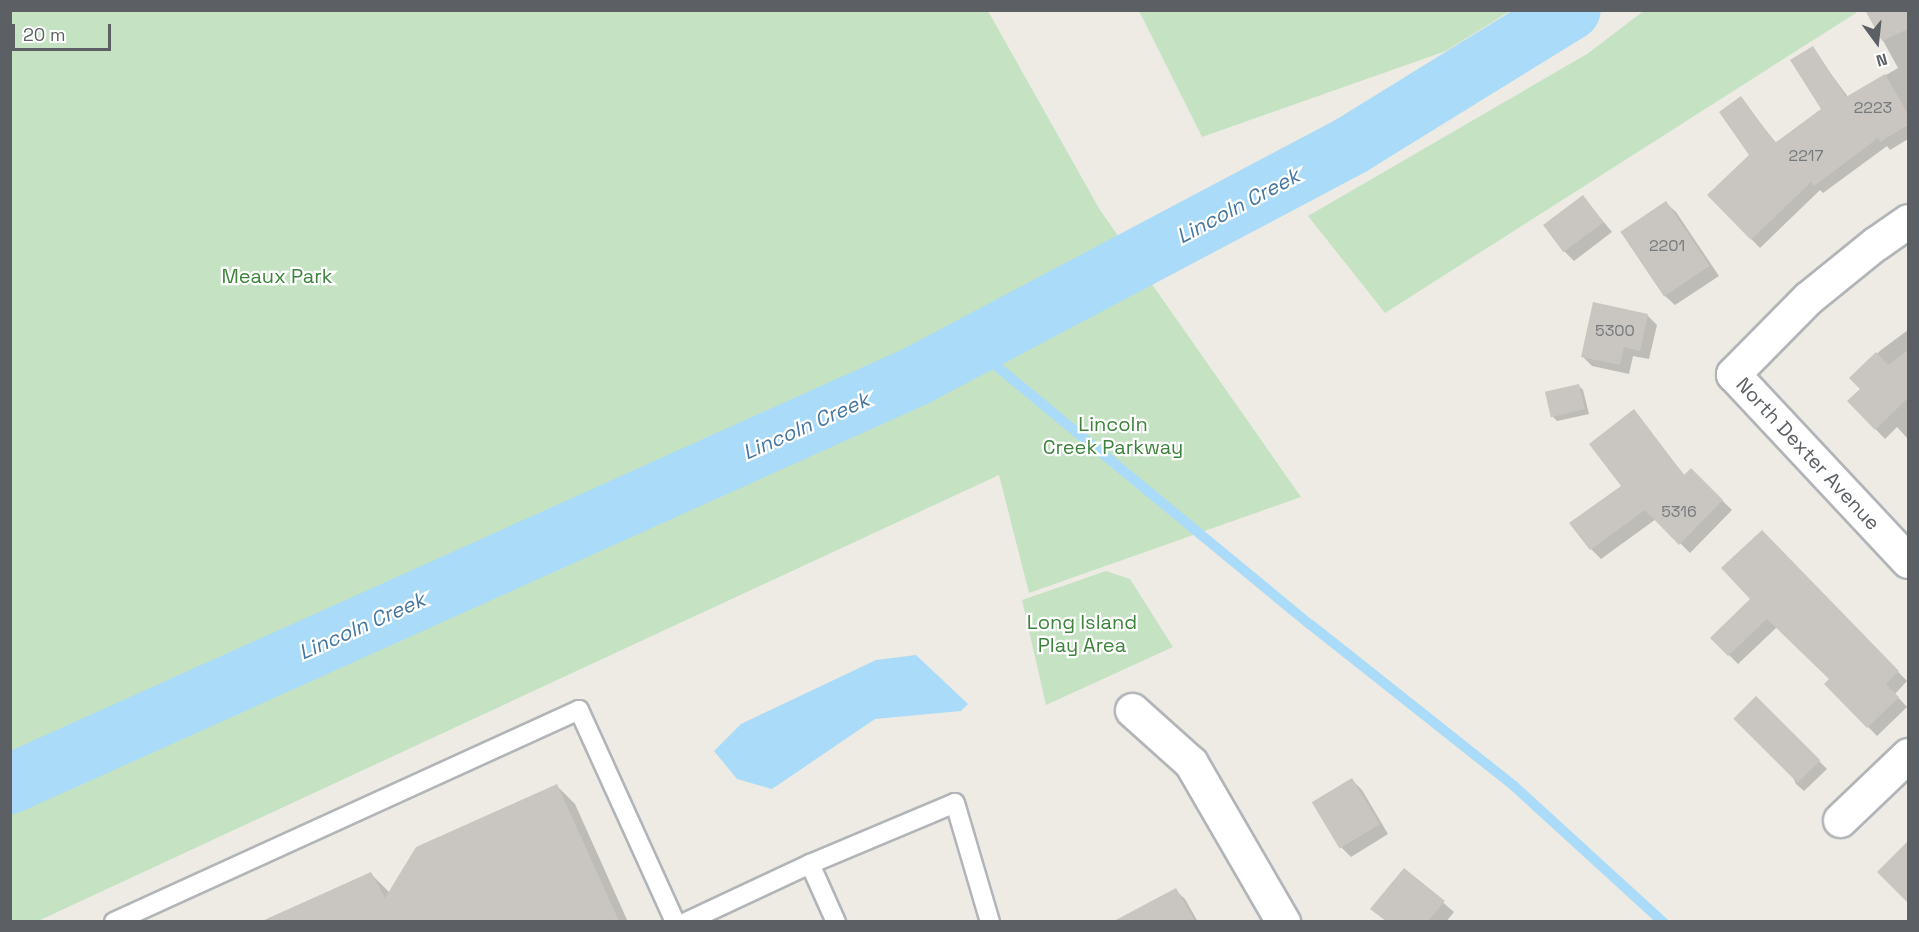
<!DOCTYPE html>
<style>
body{margin:0}
#map{position:relative;width:1919px;height:932px;overflow:hidden;background:#edebe4;font-family:"Space Grotesk",sans-serif}
div>[style]{position:absolute}
[style*='--x']{left:calc(var(--x)*1px);top:calc(var(--y)*1px);width:calc(var(--w)*1px);rotate:calc(var(--a)*1deg)}
.green>*{inset:0;background:#c5e3c3}
.water>*{inset:0;background:#aadbf8}
.shadow>*{inset:0;background:#0003}
.stream>*{height:10px;margin:-5px;padding:0 5px;transform-origin:5px;border-radius:5px;background:#aadbf8}
.river>*{height:60px;margin:-30px;padding:0 30px;transform-origin:30px;border-radius:30px;background:#aadbf8}
.building>*{inset:0;background:#c9c6c2;transform-origin:0 0}
.roads{filter:drop-shadow(2px 0 #b2b5b8) drop-shadow(-2px 0 #b2b5b8) drop-shadow(0 2px #b2b5b8) drop-shadow(0 -2px #b2b5b8)}
.lane>*{height:18px;margin:-9px;padding:0 9px;transform-origin:9px;border-radius:9px;background:#fff}
.street>*{height:33px;margin:-16.5px;padding:0 16.5px;transform-origin:16.5px;border-radius:16.5px;background:#fff}
span{translate:-50% -50%;white-space:nowrap;text-align:center;line-height:1.15;-webkit-text-stroke:4.5px #fff;paint-order:stroke}
.number-label{font-size:16px;color:#777a7c}
.number-label span{-webkit-text-stroke-width:0}
.park-label{font-size:20px;color:#3d833c}
.street-label{font-size:20px;color:#5c6064}
.water-label{font-size:21px;color:#4577a1;font-style:italic}
.frame{position:absolute;inset:0;border:12px solid #5c6064;pointer-events:none}
.north{position:absolute;left:1847px;top:12px;width:60px;height:60px;-webkit-text-stroke:4px #fff;paint-order:stroke;rotate:165deg;font-size:16px;font-weight:700;line-height:24px;text-align:center;color:#5c6064}
.north::after{content:'';display:block;margin:auto;width:21px;height:27px;background:#5c6064;clip-path:polygon(50% 0,100% 100%,50% 72%,0 100%)}
.scale{position:absolute;left:12px;top:24px;width:99px;height:27px;box-sizing:border-box;border:3px solid #5c6064;border-top:0;padding-left:8px;font-size:18px;line-height:21px;white-space:nowrap;color:#5c6064;-webkit-text-stroke:4px #fff;paint-order:stroke}
</style>
<div id="map">
<div class="green">
<div style="clip-path:polygon(1645px 10px,1859px 11px,1385px 313px,1308px 216px,1587px 54px)"></div>
<div style="clip-path:polygon(10px 11px,988px 11px,1100px 210px,1301px 497px,1029px 593px,999px 475px,38px 921px,11px 921px)"></div>
<div style="clip-path:polygon(1139px 11px,1510px 11px,1446px 51px,1202px 137px)"></div>
<div style="clip-path:polygon(1106px 571px,1130px 579px,1173px 647px,1046px 705px,1022px 600px)"></div>
</div>
<div class="water">
<div style="clip-path:polygon(916px 655px,968px 704px,961px 711px,875px 719px,772px 789px,737px 779px,714px 751px,741px 724px,876px 660px)"></div>
</div>
<div class="shadow">
<div style="clip-path:polygon(1872px 10px,1908px 10px,1908px 139px,1890px 150px,1887px 146px,1823px 193px,1820px 190px,1760px 248px,1709px 195px,1751px 155px,1740px 98px,1777px 144px,1823px 110px,1812px 48px,1848px 97px,1898px 68px,1868px 13px)"></div>
<div style="clip-path:polygon(1583px 197px,1612px 232px,1574px 261px,1564px 251px)"></div>
<div style="clip-path:polygon(1666px 203px,1676px 212px,1719px 276px,1675px 305px,1665px 296px)"></div>
<div style="clip-path:polygon(1647px 315px,1657px 325px,1649px 359px,1633px 356px,1629px 374px,1592px 366px,1582px 356px)"></div>
<div style="clip-path:polygon(1908px 330px,1908px 439px,1897px 427px,1885px 439px,1849px 401px,1862px 389px,1851px 378px,1881px 350px)"></div>
<div style="clip-path:polygon(1579px 386px,1583px 390px,1589px 414px,1557px 421px,1552px 416px)"></div>
<div style="clip-path:polygon(1633px 411px,1685px 476px,1691px 470px,1732px 510px,1690px 553px,1656px 519px,1601px 559px,1591px 549px,1623px 486px)"></div>
<div style="clip-path:polygon(1762px 532px,1907px 681px,1895px 694px,1907px 707px,1877px 736px,1826px 684px,1831px 679px,1777px 627px,1738px 664px,1712px 638px,1752px 600px)"></div>
<div style="clip-path:polygon(1756px 698px,1827px 769px,1804px 791px,1796px 784px)"></div>
<div style="clip-path:polygon(1352px 780px,1362px 790px,1388px 834px,1351px 857px,1341px 847px)"></div>
<div style="clip-path:polygon(556px 785px,575px 804px,628px 922px,297px 922px,292px 910px,371px 874px,390px 893px)"></div>
<div style="clip-path:polygon(1902px 850px,1908px 856px,1908px 901px,1905px 897px)"></div>
<div style="clip-path:polygon(1405px 870px,1454px 912px,1446px 922px,1397px 922px,1387px 913px)"></div>
<div style="clip-path:polygon(1175px 890px,1185px 899px,1198px 922px,1143px 922px,1137px 911px)"></div>
</div>
<div class="stream">
<div style="--x:972;--y:346;--w:439;--a:39.5"></div>
<div style="--x:1311;--y:625;--w:259;--a:38.4"></div>
<div style="--x:1514;--y:786;--w:202;--a:42.4"></div>
</div>
<div class="river">
<div style="--x:10;--y:784;--w:991;--a:-24.24"></div>
<div style="--x:914;--y:377;--w:496;--a:-27.9"></div>
<div style="--x:1352;--y:145;--w:257;--a:-31.7"></div>
</div>
<div class="building">
<div style="clip-path:polygon(1865px 10px,1908px 10px,1908px 29px,1882px 41px)"></div>
<div style="clip-path:polygon(1813px 46px,1846px 97px,1885px 74px,1908px 114px,1908px 125px,1880px 142px,1878px 138px,1814px 186px,1811px 182px,1751px 240px,1707px 195px,1749px 155px,1719px 112px,1741px 96px,1775px 143px,1821px 109px,1790px 60px)"></div>
<div style="left:1583px;top:195px;width:34px;height:50px;rotate:53deg"></div>
<div style="left:1666px;top:201px;width:78px;height:55px;rotate:56deg"></div>
<div style="clip-path:polygon(1593px 302px,1648px 314px,1640px 351px,1624px 347px,1620px 365px,1581px 357px)"></div>
<div style="clip-path:polygon(1908px 350px,1908px 398px,1875px 430px,1847px 401px,1860px 389px,1849px 378px,1876px 352px,1888px 365px)"></div>
<div style="left:1579px;top:384px;width:26px;height:35px;rotate:77deg"></div>
<div style="clip-path:polygon(1634px 409px,1684px 475px,1691px 468px,1723px 500px,1679px 545px,1645px 510px,1590px 550px,1569px 523px,1621px 486px,1589px 444px)"></div>
<div style="clip-path:polygon(1762px 530px,1899px 671px,1886px 684px,1899px 697px,1867px 728px,1824px 684px,1829px 679px,1767px 619px,1728px 656px,1710px 638px,1750px 599px,1721px 568px)"></div>
<div style="left:1756px;top:696px;width:91px;height:32px;rotate:45deg"></div>
<div style="left:1352px;top:778px;width:54px;height:47px;rotate:59deg"></div>
<div style="clip-path:polygon(557px 784px,619px 921px,262px 921px,371px 872px,385px 898px,416px 847px)"></div>
<div style="clip-path:polygon(1908px 841px,1908px 903px,1877px 872px)"></div>
<div style="clip-path:polygon(1404px 868px,1445px 901px,1428px 921px,1386px 921px,1370px 909px)"></div>
<div style="clip-path:polygon(1176px 888px,1195px 921px,1114px 921px)"></div>
</div>
<div class="roads">
<div class="lane">
<div style="--x:810;--y:864;--w:64;--a:65.9"></div>
<div style="--x:114;--y:922;--w:511;--a:-24.51"></div>
<div style="--x:579;--y:710;--w:233;--a:65.6"></div>
<div style="--x:686;--y:922;--w:137;--a:-25.1"></div>
<div style="--x:810;--y:864;--w:157;--a:-22.8"></div>
<div style="--x:955;--y:803;--w:124;--a:73.6"></div>
</div>
<div class="street">
<div style="--x:1908;--y:221;--w:39;--a:145"></div>
<div style="--x:1876;--y:243;--w:87;--a:141"></div>
<div style="--x:1808;--y:298;--w:107;--a:134.6"></div>
<div style="--x:1733;--y:374;--w:256;--a:46.9"></div>
<div style="--x:1132;--y:710;--w:79;--a:41.9"></div>
<div style="--x:1191;--y:763;--w:184;--a:59.9"></div>
<div style="--x:1840;--y:820;--w:94;--a:-43.7"></div>
</div>
</div>
<div class="number-label">
<span style="left:1873px;top:108px">2223</span>
<span style="left:1806px;top:156px">2217</span>
<span style="left:1667px;top:246px">2201</span>
<span style="left:1615px;top:331px">5300</span>
<span style="left:1679px;top:512px">5316</span>
</div>
<div class="park-label">
<span style="left:277px;top:276px">Meaux Park</span>
<span style="left:1113px;top:436px">Lincoln<br>Creek Parkway</span>
<span style="left:1082px;top:634px">Long Island<br>Play Area</span>
</div>
<div class="street-label">
<span style="left:1808px;top:454px;rotate:47deg">North Dexter Avenue</span>
</div>
<div class="water-label">
<span style="left:1238px;top:206px;rotate:-28deg">Lincoln Creek</span>
<span style="left:806px;top:426px;rotate:-24deg">Lincoln Creek</span>
<span style="left:362px;top:626px;rotate:-24deg">Lincoln Creek</span>
</div>
<div class="frame"></div>
<div class="north">N</div>
<div class="scale">20 m</div>
</div>
